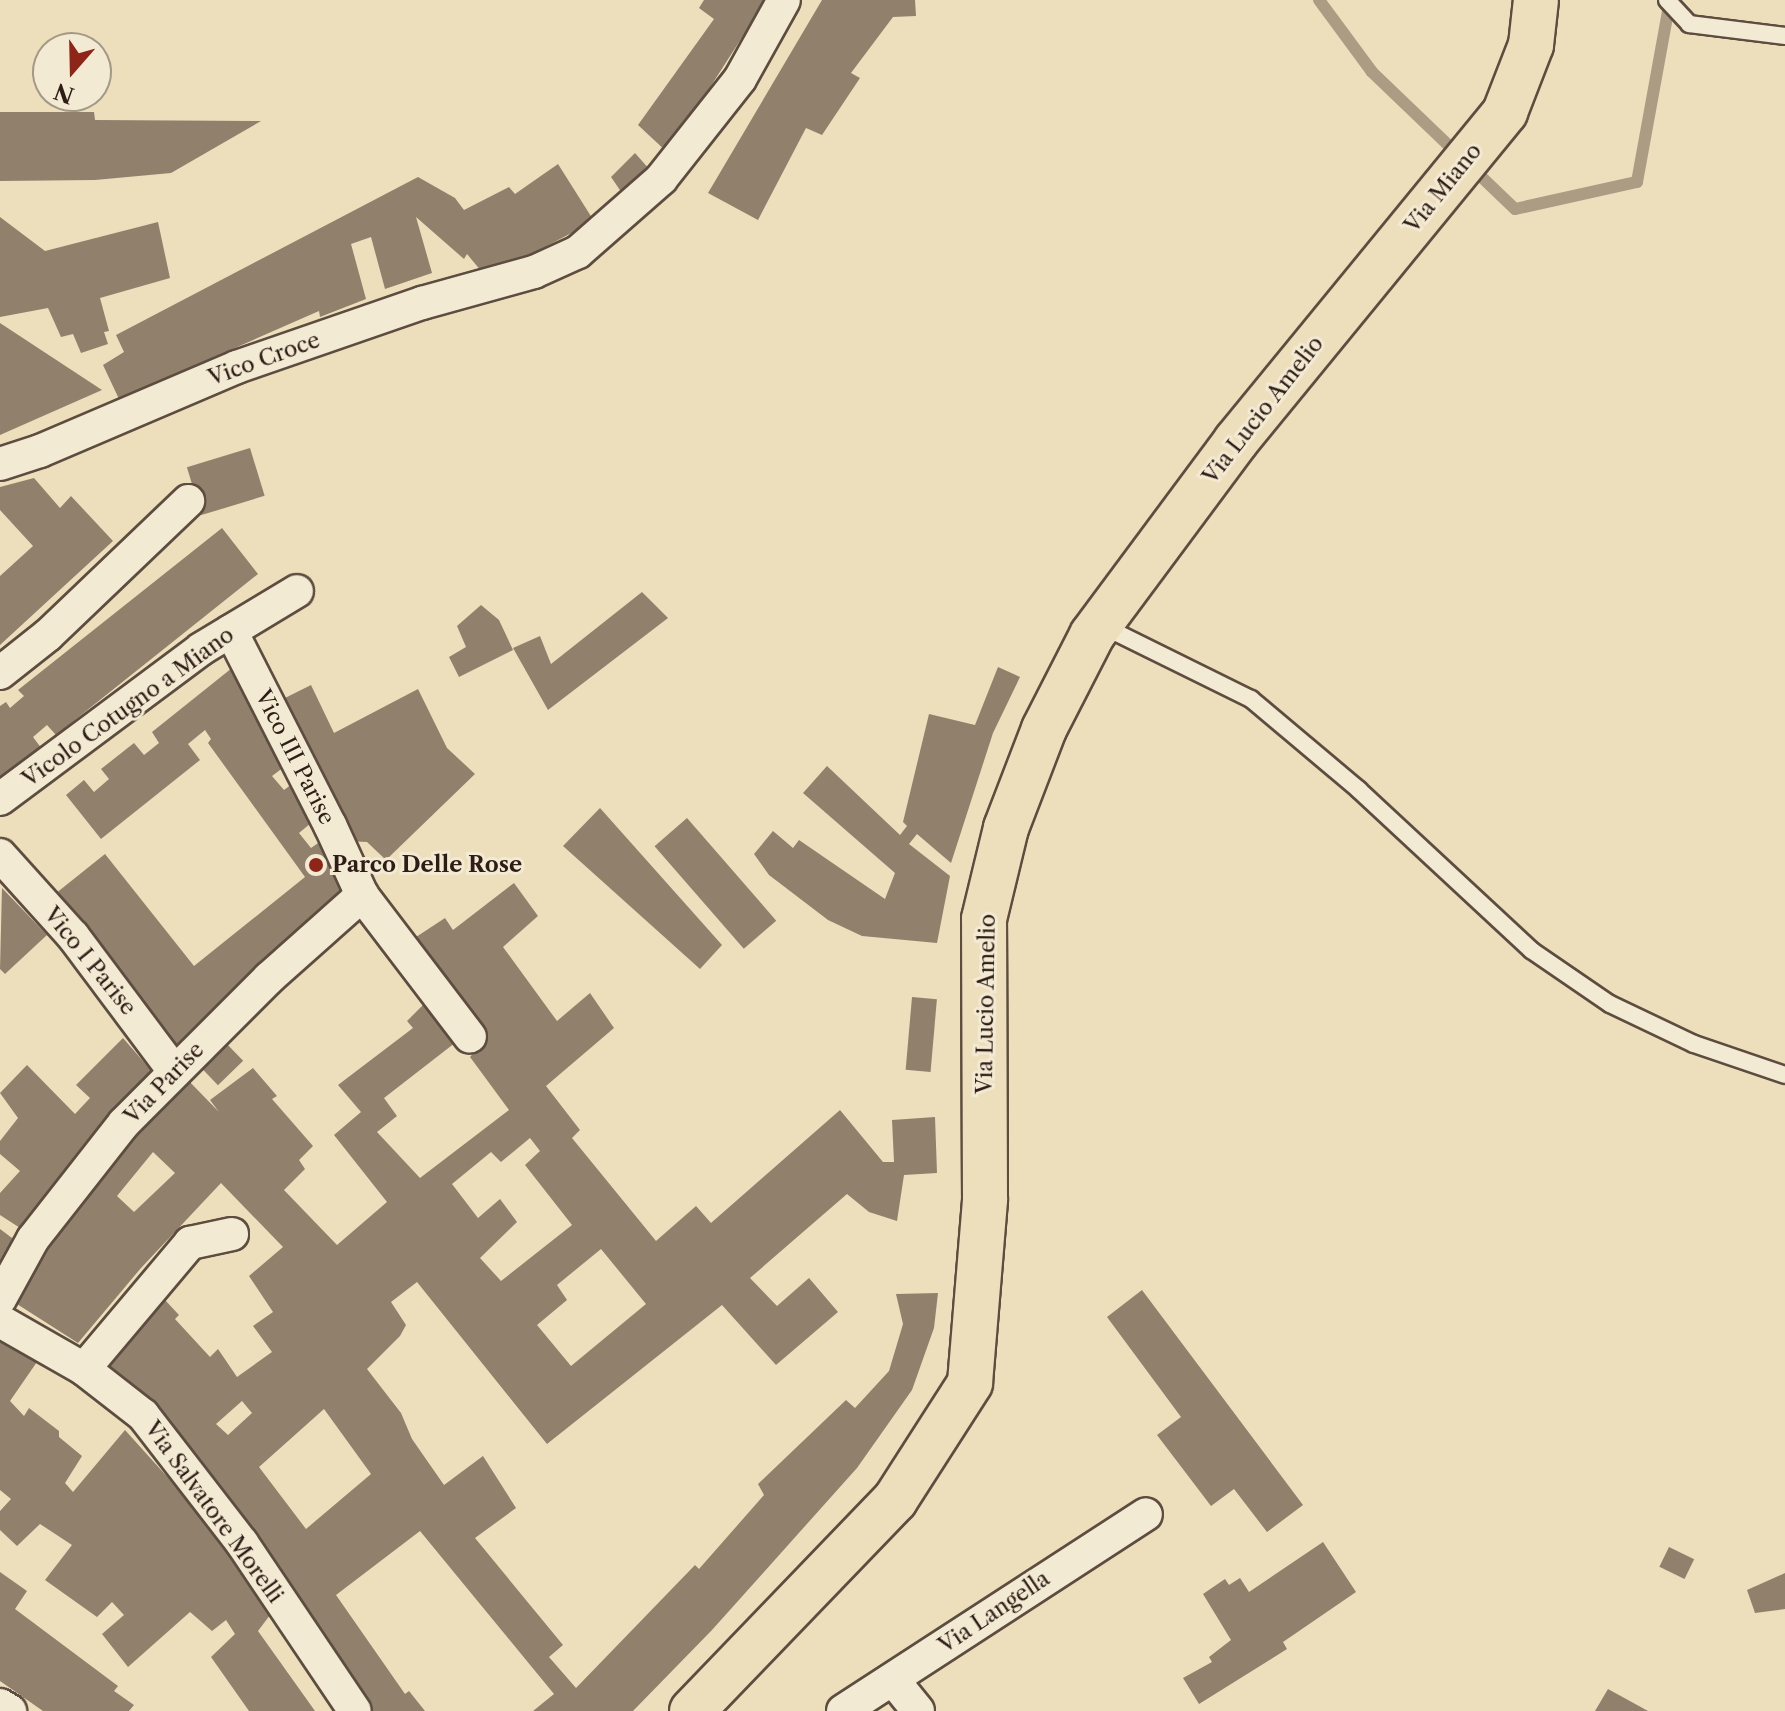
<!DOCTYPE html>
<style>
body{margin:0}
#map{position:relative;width:1785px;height:1711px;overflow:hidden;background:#eddebc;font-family:"Libre Caslon Text",serif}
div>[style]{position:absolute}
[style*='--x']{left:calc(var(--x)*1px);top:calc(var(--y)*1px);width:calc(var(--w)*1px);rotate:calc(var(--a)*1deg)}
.stream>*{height:12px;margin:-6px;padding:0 6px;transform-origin:6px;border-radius:6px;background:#ac9c84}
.building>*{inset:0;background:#91816c;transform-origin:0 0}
.roads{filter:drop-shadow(2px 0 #5d4d40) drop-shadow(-2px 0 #5d4d40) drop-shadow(0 2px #5d4d40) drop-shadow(0 -2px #5d4d40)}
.service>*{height:16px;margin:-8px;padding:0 8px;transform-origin:8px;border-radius:8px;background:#f3ead3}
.minor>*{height:32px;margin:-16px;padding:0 16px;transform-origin:16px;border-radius:16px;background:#f3ead3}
.primary>*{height:44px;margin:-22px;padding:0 22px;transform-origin:22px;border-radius:22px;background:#eddebc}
.dots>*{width:22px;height:22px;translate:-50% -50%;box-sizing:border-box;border:4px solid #f3ead3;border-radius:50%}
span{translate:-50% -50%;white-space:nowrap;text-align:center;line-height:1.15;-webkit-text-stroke:6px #f3ead3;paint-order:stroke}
.street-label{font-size:22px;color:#2d1d16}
.poi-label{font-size:22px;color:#2d1d16;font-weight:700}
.left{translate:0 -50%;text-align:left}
.north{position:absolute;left:32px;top:32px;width:80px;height:80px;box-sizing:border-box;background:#f3ead3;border:2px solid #a49887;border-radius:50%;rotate:200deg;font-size:22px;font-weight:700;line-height:32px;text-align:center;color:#2d1d16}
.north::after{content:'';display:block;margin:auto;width:28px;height:36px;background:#8f2418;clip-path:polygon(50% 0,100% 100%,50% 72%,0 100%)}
</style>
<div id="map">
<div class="stream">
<div style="--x:1319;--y:0;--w:89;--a:53.6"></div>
<div style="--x:1372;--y:72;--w:198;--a:43.8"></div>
<div style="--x:1515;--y:209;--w:125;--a:-12.5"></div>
<div style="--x:1637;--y:182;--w:185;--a:-79.7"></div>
</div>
<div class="building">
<div style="clip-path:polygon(704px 0,766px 0,668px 153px,638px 125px,714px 19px,699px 8px)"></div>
<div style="clip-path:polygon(822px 0,915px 0,916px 16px,893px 17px,851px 73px,860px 78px,822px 135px,806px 128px,758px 220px,708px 193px)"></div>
<div style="clip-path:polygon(0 112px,94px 112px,95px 120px,261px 121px,171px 173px,95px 180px,0 181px)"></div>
<div style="clip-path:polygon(635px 153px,650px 170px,624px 196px,611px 177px)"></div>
<div style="clip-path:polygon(558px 164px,594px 221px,513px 264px,482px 272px,467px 254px,464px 259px,416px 217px,432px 273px,385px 289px,371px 237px,351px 244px,366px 299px,320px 317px,319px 311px,119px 399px,103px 365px,124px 352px,116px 335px,418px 177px,455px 198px,464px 210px,509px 187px,515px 194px)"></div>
<div style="clip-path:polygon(0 217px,45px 251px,158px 222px,170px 278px,100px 298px,109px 331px,104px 332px,108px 344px,81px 353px,73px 334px,61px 337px,48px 308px,0 317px)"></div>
<div style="clip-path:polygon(0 323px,102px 390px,0 435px)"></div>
<div style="left:250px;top:448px;width:50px;height:66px;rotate:73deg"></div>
<div style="clip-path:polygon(34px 478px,60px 508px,71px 496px,113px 541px,0 645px,0 576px,33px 546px,0 510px,0 487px)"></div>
<div style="clip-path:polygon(222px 528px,258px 574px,56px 735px,47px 725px,33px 737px,42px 749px,0 782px,0 706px,6px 702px,10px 708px,24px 696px,18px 690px)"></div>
<div style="clip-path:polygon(642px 592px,668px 618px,548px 710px,513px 648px,540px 636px,551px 664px)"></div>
<div style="clip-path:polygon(481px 605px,499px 620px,513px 650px,459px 677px,449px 657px,466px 647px,457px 626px)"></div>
<div style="clip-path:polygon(998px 667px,1020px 677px,993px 733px,951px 863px,917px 834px,909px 844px,950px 876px,937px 943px,862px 936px,828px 920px,769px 875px,754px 854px,773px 831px,793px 848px,799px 840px,885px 899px,895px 873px,803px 793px,827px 766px,900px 835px,907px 826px,903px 822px,929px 714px,975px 725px)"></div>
<div style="clip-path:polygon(232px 668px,284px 767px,272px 776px,284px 790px,292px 784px,311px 823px,299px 833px,311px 848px,321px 841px,350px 892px,313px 916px,317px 922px,176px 1054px,50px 898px,105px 854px,194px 966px,305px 877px,208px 743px,211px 739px,205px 730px,188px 744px,200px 760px,101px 839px,66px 795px,84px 780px,94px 792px,109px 779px,101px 769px,134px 743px,144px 755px,159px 743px,152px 732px)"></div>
<div style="clip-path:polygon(311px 685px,334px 733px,418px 689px,447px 748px,475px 774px,386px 860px,367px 842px,345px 841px,273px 704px)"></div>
<div style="clip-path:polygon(600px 808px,722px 945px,700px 969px,563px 846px)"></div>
<div style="left:687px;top:818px;width:136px;height:43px;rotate:49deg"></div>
<div style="clip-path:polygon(evenodd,514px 883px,538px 916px,503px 947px,557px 1021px,590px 993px,614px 1028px,546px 1086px,580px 1130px,572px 1138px,656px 1241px,696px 1206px,711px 1223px,840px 1110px,883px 1162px,894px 1162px,892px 1120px,935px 1117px,937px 1173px,904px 1175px,897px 1221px,869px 1212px,847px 1194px,750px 1278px,777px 1306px,809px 1278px,838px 1312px,776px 1365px,722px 1305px,547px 1444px,417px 1282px,391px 1302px,406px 1325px,400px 1336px,367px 1369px,401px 1413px,412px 1439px,444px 1485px,483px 1456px,516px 1508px,475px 1538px,563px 1645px,549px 1657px,576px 1688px,695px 1565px,699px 1569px,764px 1495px,758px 1484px,846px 1400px,855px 1408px,889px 1371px,903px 1324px,896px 1294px,938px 1293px,934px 1328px,912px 1390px,857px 1468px,712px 1630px,633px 1711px,533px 1711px,554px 1694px,420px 1531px,336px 1595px,405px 1694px,409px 1691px,425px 1711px,371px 1711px,166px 1429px,103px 1358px,165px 1300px,179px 1315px,175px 1319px,210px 1357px,218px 1349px,237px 1377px,272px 1352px,253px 1326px,273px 1312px,249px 1276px,283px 1247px,221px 1183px,141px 1268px,78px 1343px,6px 1297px,153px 1110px,185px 1077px,219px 1112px,210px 1100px,253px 1068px,277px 1096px,272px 1099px,313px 1146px,299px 1160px,305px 1169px,284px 1190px,337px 1245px,387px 1202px,334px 1135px,361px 1112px,338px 1085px,413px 1028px,407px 1021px,430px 998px,460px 1039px,384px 1098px,397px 1116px,377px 1132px,420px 1178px,509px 1110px,470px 1057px,485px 1040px,410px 941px,445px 918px,453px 930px,514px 883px,530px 1138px,540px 1151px,525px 1165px,572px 1225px,501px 1281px,480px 1258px,517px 1222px,500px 1199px,478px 1218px,452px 1184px,491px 1152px,501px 1162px,530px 1138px,514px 883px,153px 1152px,175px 1173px,134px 1212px,117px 1196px,153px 1152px,514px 883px,601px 1249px,646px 1304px,571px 1366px,537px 1325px,567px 1300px,557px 1285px,601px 1249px,514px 883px,242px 1401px,252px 1413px,228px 1435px,216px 1424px,242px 1401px,514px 883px,324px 1409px,371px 1474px,306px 1529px,259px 1467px,324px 1409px)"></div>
<div style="clip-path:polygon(2px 888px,47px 935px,5px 974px,0 969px)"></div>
<div style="left:912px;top:997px;width:25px;height:73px;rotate:5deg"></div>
<div style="clip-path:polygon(123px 1038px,155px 1075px,31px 1235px,0 1215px,0 1193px,20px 1171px,0 1154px,0 1141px,18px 1118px,0 1093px,27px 1065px,75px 1114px,90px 1098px,76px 1085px)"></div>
<div style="left:223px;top:1040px;width:29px;height:35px;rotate:46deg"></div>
<div style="clip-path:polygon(0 1229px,20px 1244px,0 1275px)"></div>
<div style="clip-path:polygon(1142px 1290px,1303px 1505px,1267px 1532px,1234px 1489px,1211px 1506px,1157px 1435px,1181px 1417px,1107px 1317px)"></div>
<div style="clip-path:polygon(0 1336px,39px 1359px,10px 1401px,24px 1416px,29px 1408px,59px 1431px,59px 1437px,82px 1456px,65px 1483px,73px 1492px,125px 1430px,207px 1521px,270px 1615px,258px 1631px,315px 1711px,249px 1711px,211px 1657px,235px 1634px,226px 1620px,212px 1631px,190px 1612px,128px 1667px,102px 1634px,124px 1615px,112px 1602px,97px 1617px,45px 1580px,72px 1545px,40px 1524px,17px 1546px,0 1530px,0 1511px,11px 1499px,0 1490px)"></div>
<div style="clip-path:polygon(1323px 1542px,1356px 1592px,1283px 1642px,1287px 1649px,1199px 1704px,1183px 1678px,1212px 1662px,1209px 1657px,1231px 1640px,1203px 1594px,1225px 1579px,1229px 1585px,1240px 1578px,1249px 1592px)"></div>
<div style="left:1669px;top:1547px;width:28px;height:22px;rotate:26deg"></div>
<div style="clip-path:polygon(0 1572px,27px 1591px,15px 1609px,118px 1686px,114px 1691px,134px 1705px,129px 1711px,43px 1711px,0 1681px)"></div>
<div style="clip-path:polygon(1785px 1573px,1785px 1609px,1755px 1613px,1747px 1590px)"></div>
<div style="clip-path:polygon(1608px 1689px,1648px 1711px,1595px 1711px)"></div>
</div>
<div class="roads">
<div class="service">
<div style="--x:1667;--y:0;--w:33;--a:47"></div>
<div style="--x:1689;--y:24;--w:97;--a:7.1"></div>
<div style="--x:1103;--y:626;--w:165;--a:26.3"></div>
<div style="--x:1251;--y:699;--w:141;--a:40.1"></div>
<div style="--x:1359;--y:790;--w:235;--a:42.9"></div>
<div style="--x:1531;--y:950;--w:96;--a:34.4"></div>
<div style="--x:1610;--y:1004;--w:93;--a:25.5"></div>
<div style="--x:1694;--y:1044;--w:96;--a:18.8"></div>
</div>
<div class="minor">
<div style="--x:0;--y:464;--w:42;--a:-18"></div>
<div style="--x:40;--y:451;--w:214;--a:-23.1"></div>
<div style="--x:237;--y:367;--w:196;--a:-19.1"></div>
<div style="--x:422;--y:303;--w:116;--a:-15.5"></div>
<div style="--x:534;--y:272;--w:48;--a:-24.4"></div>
<div style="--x:578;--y:252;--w:111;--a:-41.3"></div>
<div style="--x:661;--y:179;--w:127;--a:-51.7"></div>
<div style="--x:740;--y:79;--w:90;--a:-60.9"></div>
<div style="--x:231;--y:631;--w:218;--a:63"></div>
<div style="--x:330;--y:825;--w:77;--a:65.4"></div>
<div style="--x:362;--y:895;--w:178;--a:52.7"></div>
<div style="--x:0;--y:673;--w:61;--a:-38.4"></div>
<div style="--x:48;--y:635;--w:194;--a:-43.7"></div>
<div style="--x:0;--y:799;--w:251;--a:-36.7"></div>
<div style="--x:201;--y:649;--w:112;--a:-31.1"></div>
<div style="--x:0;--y:855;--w:109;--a:48"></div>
<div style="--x:73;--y:936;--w:169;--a:53.2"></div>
<div style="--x:0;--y:1299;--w:68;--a:-61.2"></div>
<div style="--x:33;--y:1239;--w:147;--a:-51.9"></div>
<div style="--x:124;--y:1123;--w:205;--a:-45"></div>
<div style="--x:269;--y:978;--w:125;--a:-41.7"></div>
<div style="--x:0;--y:1321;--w:97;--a:29.7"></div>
<div style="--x:84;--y:1369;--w:75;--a:37.9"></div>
<div style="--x:143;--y:1415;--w:162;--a:52.3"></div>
<div style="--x:242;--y:1543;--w:202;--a:56.1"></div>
<div style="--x:84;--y:1369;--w:165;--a:-49.9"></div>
<div style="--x:190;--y:1243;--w:43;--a:-12.1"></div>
<div style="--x:894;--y:1681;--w:38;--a:51"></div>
<div style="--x:0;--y:1705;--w:12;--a:31"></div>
<div style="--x:843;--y:1711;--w:361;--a:-33"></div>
</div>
<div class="primary">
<div style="--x:692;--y:1711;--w:293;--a:-46.1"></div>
<div style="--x:895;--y:1500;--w:139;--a:-57.3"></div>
<div style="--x:970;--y:1383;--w:185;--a:-85.3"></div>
<div style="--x:985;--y:1199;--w:280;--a:-90.2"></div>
<div style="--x:984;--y:919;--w:94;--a:-76.4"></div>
<div style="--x:1006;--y:828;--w:106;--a:-69"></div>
<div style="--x:1044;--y:729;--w:106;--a:-62.9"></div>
<div style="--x:1092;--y:635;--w:242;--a:-53.4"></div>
<div style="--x:1236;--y:441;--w:425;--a:-50.7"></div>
<div style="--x:1505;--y:112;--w:72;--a:-68.8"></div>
<div style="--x:1531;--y:45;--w:45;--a:-83.7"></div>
</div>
</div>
<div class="dots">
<div style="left:316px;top:865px;background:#8f2418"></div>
</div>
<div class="street-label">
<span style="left:1443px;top:188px;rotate:-51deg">Via Miano</span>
<span style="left:264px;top:359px;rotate:-20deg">Vico Croce</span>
<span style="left:1263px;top:410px;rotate:-52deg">Via Lucio Amelio</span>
<span style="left:128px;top:707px;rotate:-36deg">Vicolo Cotugno a Miano</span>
<span style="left:295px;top:757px;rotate:63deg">Vico III Parise</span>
<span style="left:90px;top:961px;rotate:51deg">Vico I Parise</span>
<span style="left:986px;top:1004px;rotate:-89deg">Via Lucio Amelio</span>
<span style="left:164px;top:1083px;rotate:-46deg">Via Parise</span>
<span style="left:214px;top:1512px;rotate:54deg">Via Salvatore Morelli</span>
<span style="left:994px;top:1612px;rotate:-34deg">Via Langella</span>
</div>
<div class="poi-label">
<span class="left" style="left:332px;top:865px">Parco Delle Rose</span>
</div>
<div class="north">N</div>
</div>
